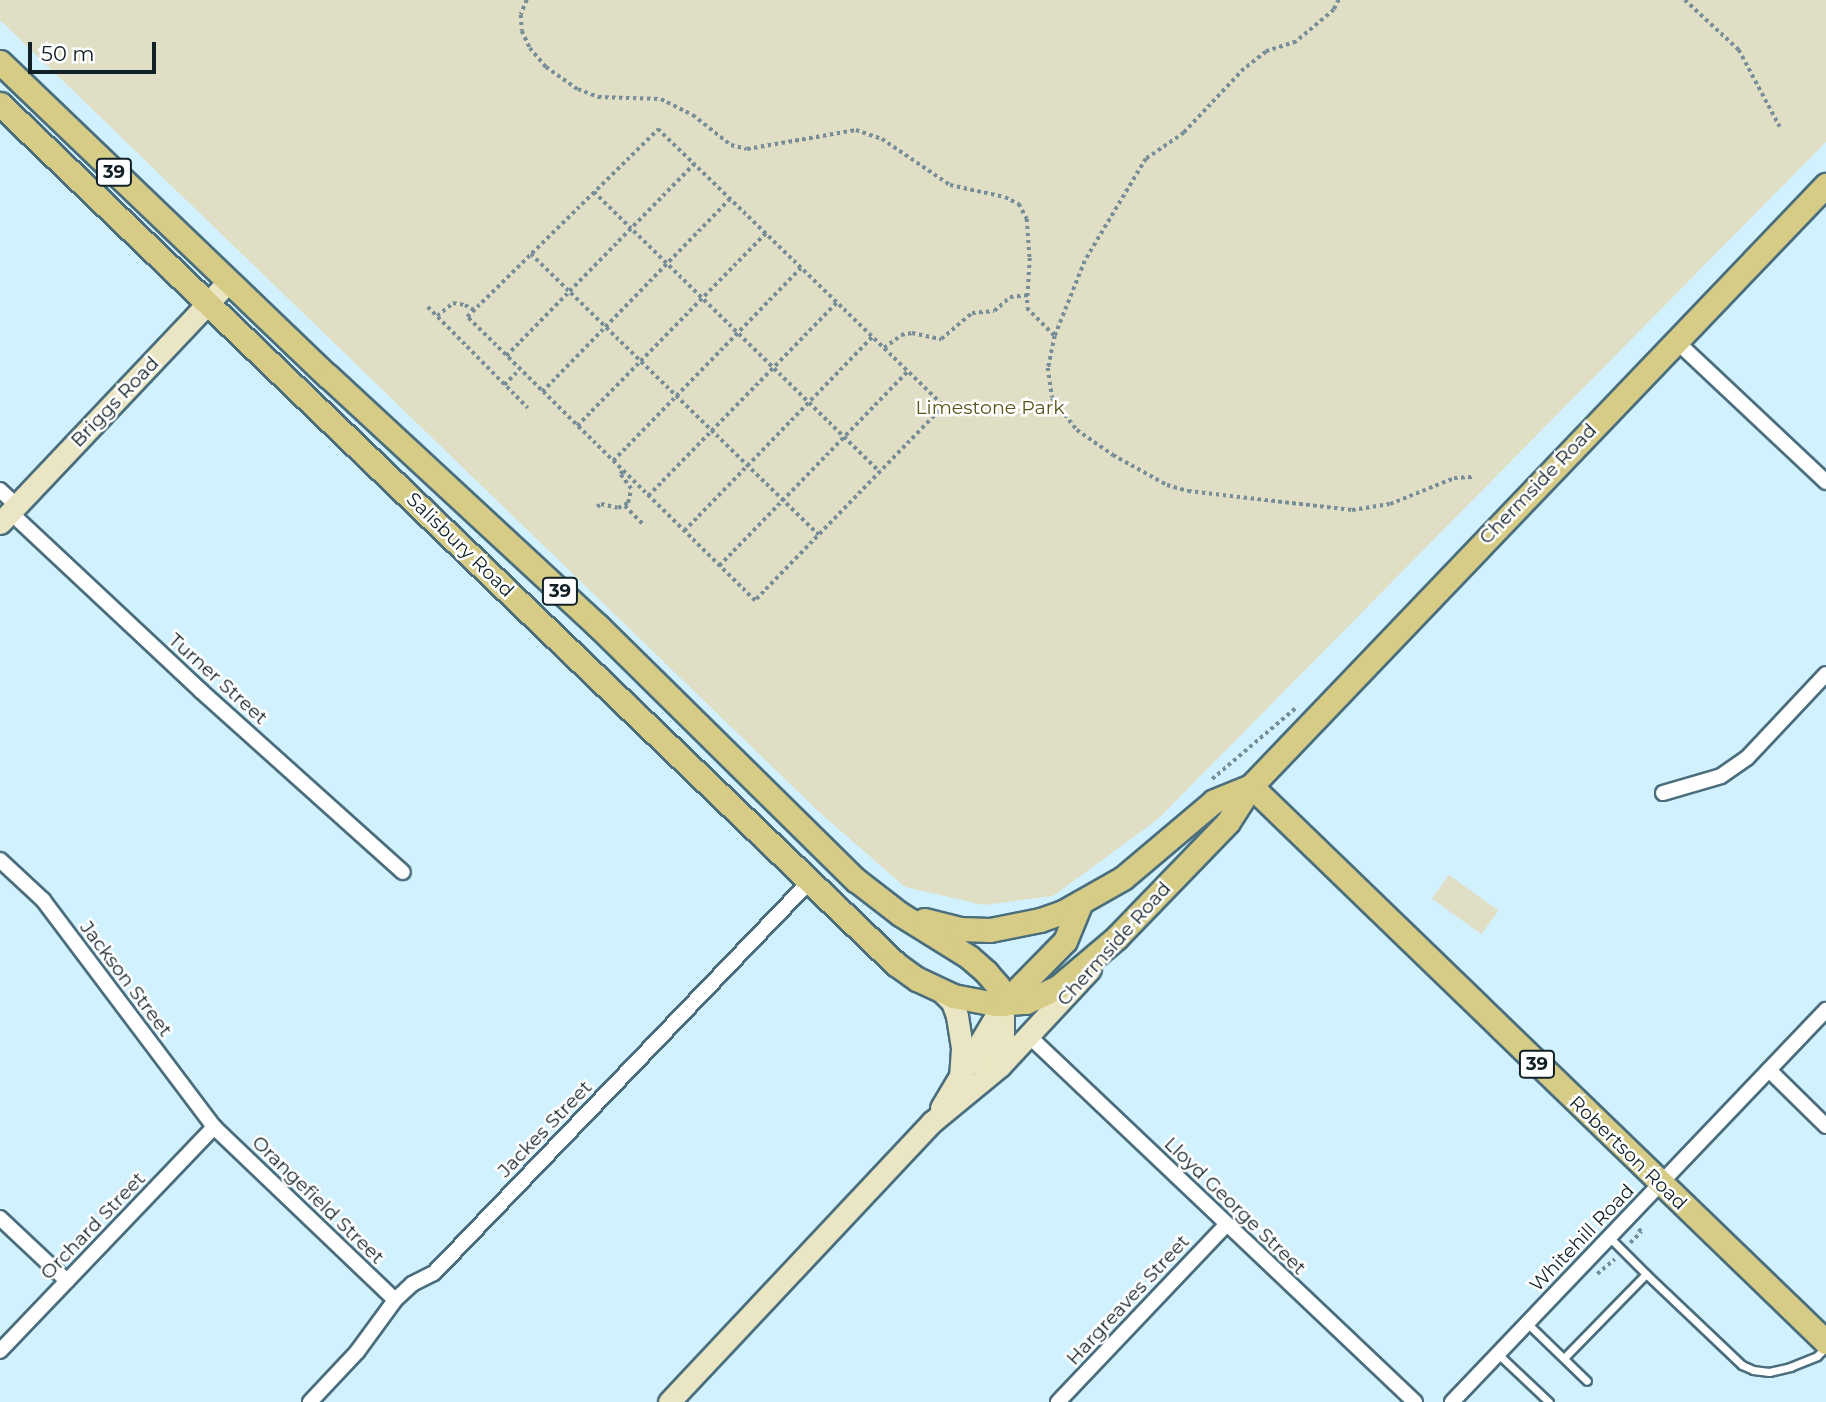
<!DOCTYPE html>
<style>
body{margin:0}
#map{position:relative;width:1826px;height:1402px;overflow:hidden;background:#d2f1fe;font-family:Montserrat,sans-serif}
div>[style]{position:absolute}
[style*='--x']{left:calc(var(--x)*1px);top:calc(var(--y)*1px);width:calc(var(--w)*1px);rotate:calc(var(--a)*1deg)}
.green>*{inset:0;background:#e1dec6;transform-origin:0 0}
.path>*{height:3.5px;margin-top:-1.75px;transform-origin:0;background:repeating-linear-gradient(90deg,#778e98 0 3.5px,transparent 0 7px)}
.roads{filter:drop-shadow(2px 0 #4a6e7d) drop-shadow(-2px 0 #4a6e7d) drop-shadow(0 2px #4a6e7d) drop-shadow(0 -2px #4a6e7d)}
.lane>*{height:7px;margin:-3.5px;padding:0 3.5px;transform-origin:3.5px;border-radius:3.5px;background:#fff}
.street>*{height:14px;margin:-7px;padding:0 7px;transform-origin:7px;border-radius:7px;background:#fff}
.secondary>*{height:21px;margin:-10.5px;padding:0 10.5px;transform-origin:10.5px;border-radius:10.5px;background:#eae6c3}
.primary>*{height:23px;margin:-11.5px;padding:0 11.5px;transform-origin:11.5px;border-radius:11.5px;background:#d6cc86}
span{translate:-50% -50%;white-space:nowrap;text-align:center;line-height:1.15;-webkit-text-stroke:5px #fff;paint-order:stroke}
.shield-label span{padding:2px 5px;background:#fff;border:2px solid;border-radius:5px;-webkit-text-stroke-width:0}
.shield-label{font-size:18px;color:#112026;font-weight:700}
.street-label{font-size:19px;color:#112026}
.park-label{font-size:19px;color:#5b531b}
.scale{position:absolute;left:28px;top:42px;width:128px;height:32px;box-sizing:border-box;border:4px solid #112026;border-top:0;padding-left:9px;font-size:21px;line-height:24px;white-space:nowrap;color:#112026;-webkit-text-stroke:5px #fff;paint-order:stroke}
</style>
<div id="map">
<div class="green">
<div style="clip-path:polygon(0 0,1826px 0,1826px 142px,1157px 820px,1053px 896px,984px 905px,905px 887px,818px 811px,0 20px)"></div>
<div style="left:1449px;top:875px;width:61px;height:29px;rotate:36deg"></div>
</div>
<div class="path">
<div style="--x:527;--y:0;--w:16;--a:112"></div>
<div style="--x:521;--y:15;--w:16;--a:86"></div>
<div style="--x:522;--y:31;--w:19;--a:65"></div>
<div style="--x:530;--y:48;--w:25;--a:50"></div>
<div style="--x:546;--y:67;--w:39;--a:35"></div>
<div style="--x:578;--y:89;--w:22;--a:22"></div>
<div style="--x:598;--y:97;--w:63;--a:1.8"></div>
<div style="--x:661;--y:99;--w:36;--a:27"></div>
<div style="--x:693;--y:115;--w:48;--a:38.3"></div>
<div style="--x:731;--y:145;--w:16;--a:14"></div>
<div style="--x:747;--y:149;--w:111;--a:-9.9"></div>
<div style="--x:856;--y:130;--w:28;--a:19"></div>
<div style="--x:882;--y:139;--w:82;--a:34.1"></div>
<div style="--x:950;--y:185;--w:56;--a:12.3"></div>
<div style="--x:1005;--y:197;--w:16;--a:27"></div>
<div style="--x:1019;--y:204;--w:17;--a:62"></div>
<div style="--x:1027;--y:219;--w:39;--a:86"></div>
<div style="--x:1030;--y:258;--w:50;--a:93.4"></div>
<div style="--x:1027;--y:308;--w:40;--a:45"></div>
<div style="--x:1339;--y:0;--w:11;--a:117"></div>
<div style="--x:1334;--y:10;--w:50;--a:139.9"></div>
<div style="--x:1296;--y:42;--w:32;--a:162"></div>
<div style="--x:1266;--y:52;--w:28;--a:142"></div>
<div style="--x:1244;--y:69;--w:88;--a:133.2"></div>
<div style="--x:1184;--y:133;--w:46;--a:145.6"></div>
<div style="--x:1146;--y:159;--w:119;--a:120.9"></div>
<div style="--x:1085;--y:261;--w:81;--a:111.8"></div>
<div style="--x:1055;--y:336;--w:33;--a:102"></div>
<div style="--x:1048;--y:368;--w:30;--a:82"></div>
<div style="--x:1052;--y:398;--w:41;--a:52"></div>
<div style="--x:1077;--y:430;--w:44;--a:34.8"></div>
<div style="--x:1113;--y:455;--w:62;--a:29.1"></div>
<div style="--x:1167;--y:485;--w:22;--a:16"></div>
<div style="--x:1188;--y:491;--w:165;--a:6.6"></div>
<div style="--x:1352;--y:510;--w:38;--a:-9"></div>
<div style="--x:1390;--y:504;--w:69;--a:-22.1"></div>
<div style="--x:1454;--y:478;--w:18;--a:-3"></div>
<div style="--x:1685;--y:0;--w:74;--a:42.8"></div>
<div style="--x:1739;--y:50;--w:87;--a:62"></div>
<div style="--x:658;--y:129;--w:398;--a:44.1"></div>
<div style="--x:944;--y:406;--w:272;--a:134.1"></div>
<div style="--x:755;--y:601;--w:404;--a:-135.4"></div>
<div style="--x:467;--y:317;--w:268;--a:-44.5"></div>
<div style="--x:594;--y:192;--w:400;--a:44.4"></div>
<div style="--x:531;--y:254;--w:402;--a:44.3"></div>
<div style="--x:428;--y:307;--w:142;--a:45.3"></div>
<div style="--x:437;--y:316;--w:21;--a:-39"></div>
<div style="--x:453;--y:303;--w:12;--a:9"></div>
<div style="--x:465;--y:305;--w:10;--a:29"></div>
<div style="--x:884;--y:348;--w:21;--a:-37"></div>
<div style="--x:901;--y:335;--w:11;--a:-10"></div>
<div style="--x:912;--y:333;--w:30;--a:12"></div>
<div style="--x:941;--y:339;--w:40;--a:-40"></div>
<div style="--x:972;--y:313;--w:22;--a:-5"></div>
<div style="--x:994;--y:311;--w:21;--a:-41"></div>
<div style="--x:1010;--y:297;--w:18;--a:-6"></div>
<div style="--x:506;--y:356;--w:269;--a:-45.6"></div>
<div style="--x:504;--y:385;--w:21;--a:-45"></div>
<div style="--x:542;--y:392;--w:269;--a:-45.8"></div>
<div style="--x:577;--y:426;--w:270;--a:-45.6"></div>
<div style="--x:613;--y:461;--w:269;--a:-45.8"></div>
<div style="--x:648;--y:496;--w:271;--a:-45.7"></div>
<div style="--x:625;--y:506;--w:27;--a:45"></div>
<div style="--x:597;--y:507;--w:5;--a:-37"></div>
<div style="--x:601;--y:504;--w:17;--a:13"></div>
<div style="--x:618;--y:508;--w:11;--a:-27"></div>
<div style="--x:628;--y:503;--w:14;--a:-78"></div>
<div style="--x:631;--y:489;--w:19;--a:-126"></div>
<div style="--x:620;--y:474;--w:4;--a:-45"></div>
<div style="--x:684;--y:531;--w:270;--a:-45.9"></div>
<div style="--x:719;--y:566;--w:272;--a:-45.9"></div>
<div style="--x:1212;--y:779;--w:111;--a:-40.3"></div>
<div style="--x:1630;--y:1243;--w:16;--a:-45"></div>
<div style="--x:1641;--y:1232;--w:4;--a:-135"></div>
<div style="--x:1597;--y:1274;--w:23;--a:-40"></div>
</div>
<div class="roads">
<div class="lane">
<div style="--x:1610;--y:1238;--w:51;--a:45"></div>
<div style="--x:1527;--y:1323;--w:83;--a:44"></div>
<div style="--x:1498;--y:1354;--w:70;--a:43.3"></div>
<div style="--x:1564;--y:1358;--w:117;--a:-45.7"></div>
<div style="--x:1646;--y:1274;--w:132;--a:43.5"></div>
<div style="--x:1742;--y:1365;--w:12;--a:24"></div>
<div style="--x:1753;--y:1370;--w:16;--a:7"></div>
<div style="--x:1769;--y:1372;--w:22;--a:-13"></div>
<div style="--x:1790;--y:1367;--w:29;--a:-22"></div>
<div style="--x:1817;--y:1356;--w:13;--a:-45"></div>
</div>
<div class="street">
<div style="--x:1676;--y:341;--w:206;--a:43.2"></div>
<div style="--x:0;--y:490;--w:22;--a:43"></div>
<div style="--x:10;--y:512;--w:262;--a:43.1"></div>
<div style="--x:201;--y:691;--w:271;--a:41.9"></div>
<div style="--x:1663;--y:793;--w:60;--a:-16.3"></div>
<div style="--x:1721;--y:776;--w:32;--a:-35"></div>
<div style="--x:1747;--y:758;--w:115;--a:-46.8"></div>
<div style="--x:0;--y:860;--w:59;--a:42.9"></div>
<div style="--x:43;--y:900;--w:284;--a:53"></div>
<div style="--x:214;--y:1127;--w:250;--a:43.7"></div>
<div style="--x:1029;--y:1036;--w:532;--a:43.48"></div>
<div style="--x:1769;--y:1070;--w:80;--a:44.5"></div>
<div style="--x:0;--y:1218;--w:92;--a:43.2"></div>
<div style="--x:0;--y:1351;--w:310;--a:-46.3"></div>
<div style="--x:310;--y:1402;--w:69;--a:-46.8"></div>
<div style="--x:357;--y:1352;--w:64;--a:-53.8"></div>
<div style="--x:395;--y:1300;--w:23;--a:-43"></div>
<div style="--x:412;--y:1284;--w:25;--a:-27"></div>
<div style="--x:434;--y:1273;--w:543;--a:-46.19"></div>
<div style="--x:1058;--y:1402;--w:244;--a:-46.5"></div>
<div style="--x:1452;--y:1402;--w:542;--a:-46.35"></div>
</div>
<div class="secondary">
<div style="--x:0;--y:523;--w:333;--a:-46.6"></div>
<div style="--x:941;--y:991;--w:16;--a:45"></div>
<div style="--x:952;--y:1002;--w:15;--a:70"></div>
<div style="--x:957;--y:1016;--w:33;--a:81"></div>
<div style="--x:962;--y:1049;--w:26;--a:94"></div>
<div style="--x:984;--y:1070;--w:37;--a:-59"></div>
<div style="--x:1003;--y:1038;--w:34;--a:-90"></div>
<div style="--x:941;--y:1108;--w:121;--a:-59.2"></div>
<div style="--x:669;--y:1402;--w:384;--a:-46.8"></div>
<div style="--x:932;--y:1122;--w:88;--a:-39.5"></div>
<div style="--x:1000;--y:1066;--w:132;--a:-47.1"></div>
</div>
<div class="primary">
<div style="--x:0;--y:62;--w:454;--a:43.8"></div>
<div style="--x:328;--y:376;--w:368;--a:42.8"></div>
<div style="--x:598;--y:626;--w:362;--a:44.6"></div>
<div style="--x:856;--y:880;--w:56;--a:37.7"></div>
<div style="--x:900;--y:914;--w:81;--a:31.9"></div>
<div style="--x:969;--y:957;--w:23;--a:41"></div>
<div style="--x:986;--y:972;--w:18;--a:49"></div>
<div style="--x:998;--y:986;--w:19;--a:74"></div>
<div style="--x:0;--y:104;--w:1242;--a:43.83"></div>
<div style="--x:896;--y:964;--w:26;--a:36"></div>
<div style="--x:917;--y:979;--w:40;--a:25"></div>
<div style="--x:953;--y:996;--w:43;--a:10.8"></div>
<div style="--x:995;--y:1004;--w:31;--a:-4"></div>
<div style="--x:1026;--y:1002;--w:35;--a:-25"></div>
<div style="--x:1058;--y:987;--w:76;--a:-40.2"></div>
<div style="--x:1116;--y:938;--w:161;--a:-46"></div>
<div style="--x:1228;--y:822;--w:43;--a:-57.4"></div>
<div style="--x:1251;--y:786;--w:832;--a:-46.27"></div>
<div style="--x:1251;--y:786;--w:800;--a:44.04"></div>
<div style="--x:924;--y:920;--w:36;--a:14"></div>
<div style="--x:959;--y:929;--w:31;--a:2"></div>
<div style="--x:990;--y:930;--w:51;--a:-11.3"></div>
<div style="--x:1040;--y:920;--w:24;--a:-19"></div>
<div style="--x:1063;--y:912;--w:69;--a:-29.5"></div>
<div style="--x:1123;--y:878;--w:119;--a:-40.2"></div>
<div style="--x:1214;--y:801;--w:40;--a:-22"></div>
<div style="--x:1003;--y:1004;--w:88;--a:-45.5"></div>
<div style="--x:1065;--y:941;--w:42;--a:-67.7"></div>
</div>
</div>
<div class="shield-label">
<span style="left:114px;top:172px">39</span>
<span style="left:560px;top:591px">39</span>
<span style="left:1537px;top:1064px">39</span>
</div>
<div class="street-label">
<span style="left:115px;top:402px;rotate:-46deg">Briggs Road</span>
<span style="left:1538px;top:484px;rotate:-46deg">Chermside Road</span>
<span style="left:460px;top:545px;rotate:44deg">Salisbury Road</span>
<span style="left:218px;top:679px;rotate:42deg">Turner Street</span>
<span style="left:1114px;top:944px;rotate:-48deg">Chermside Road</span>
<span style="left:126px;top:979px;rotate:53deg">Jackson Street</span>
<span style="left:545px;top:1129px;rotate:-46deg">Jackes Street</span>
<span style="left:1628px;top:1153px;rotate:44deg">Robertson Road</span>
<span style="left:318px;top:1200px;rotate:44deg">Orangefield Street</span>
<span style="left:1235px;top:1206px;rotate:44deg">Lloyd George Street</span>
<span style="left:93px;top:1226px;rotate:-46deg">Orchard Street</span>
<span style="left:1582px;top:1238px;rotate:-46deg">Whitehill Road</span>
<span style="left:1128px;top:1300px;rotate:-47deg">Hargreaves Street</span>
</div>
<div class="park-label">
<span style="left:990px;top:408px">Limestone Park</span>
</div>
<div class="scale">50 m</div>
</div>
